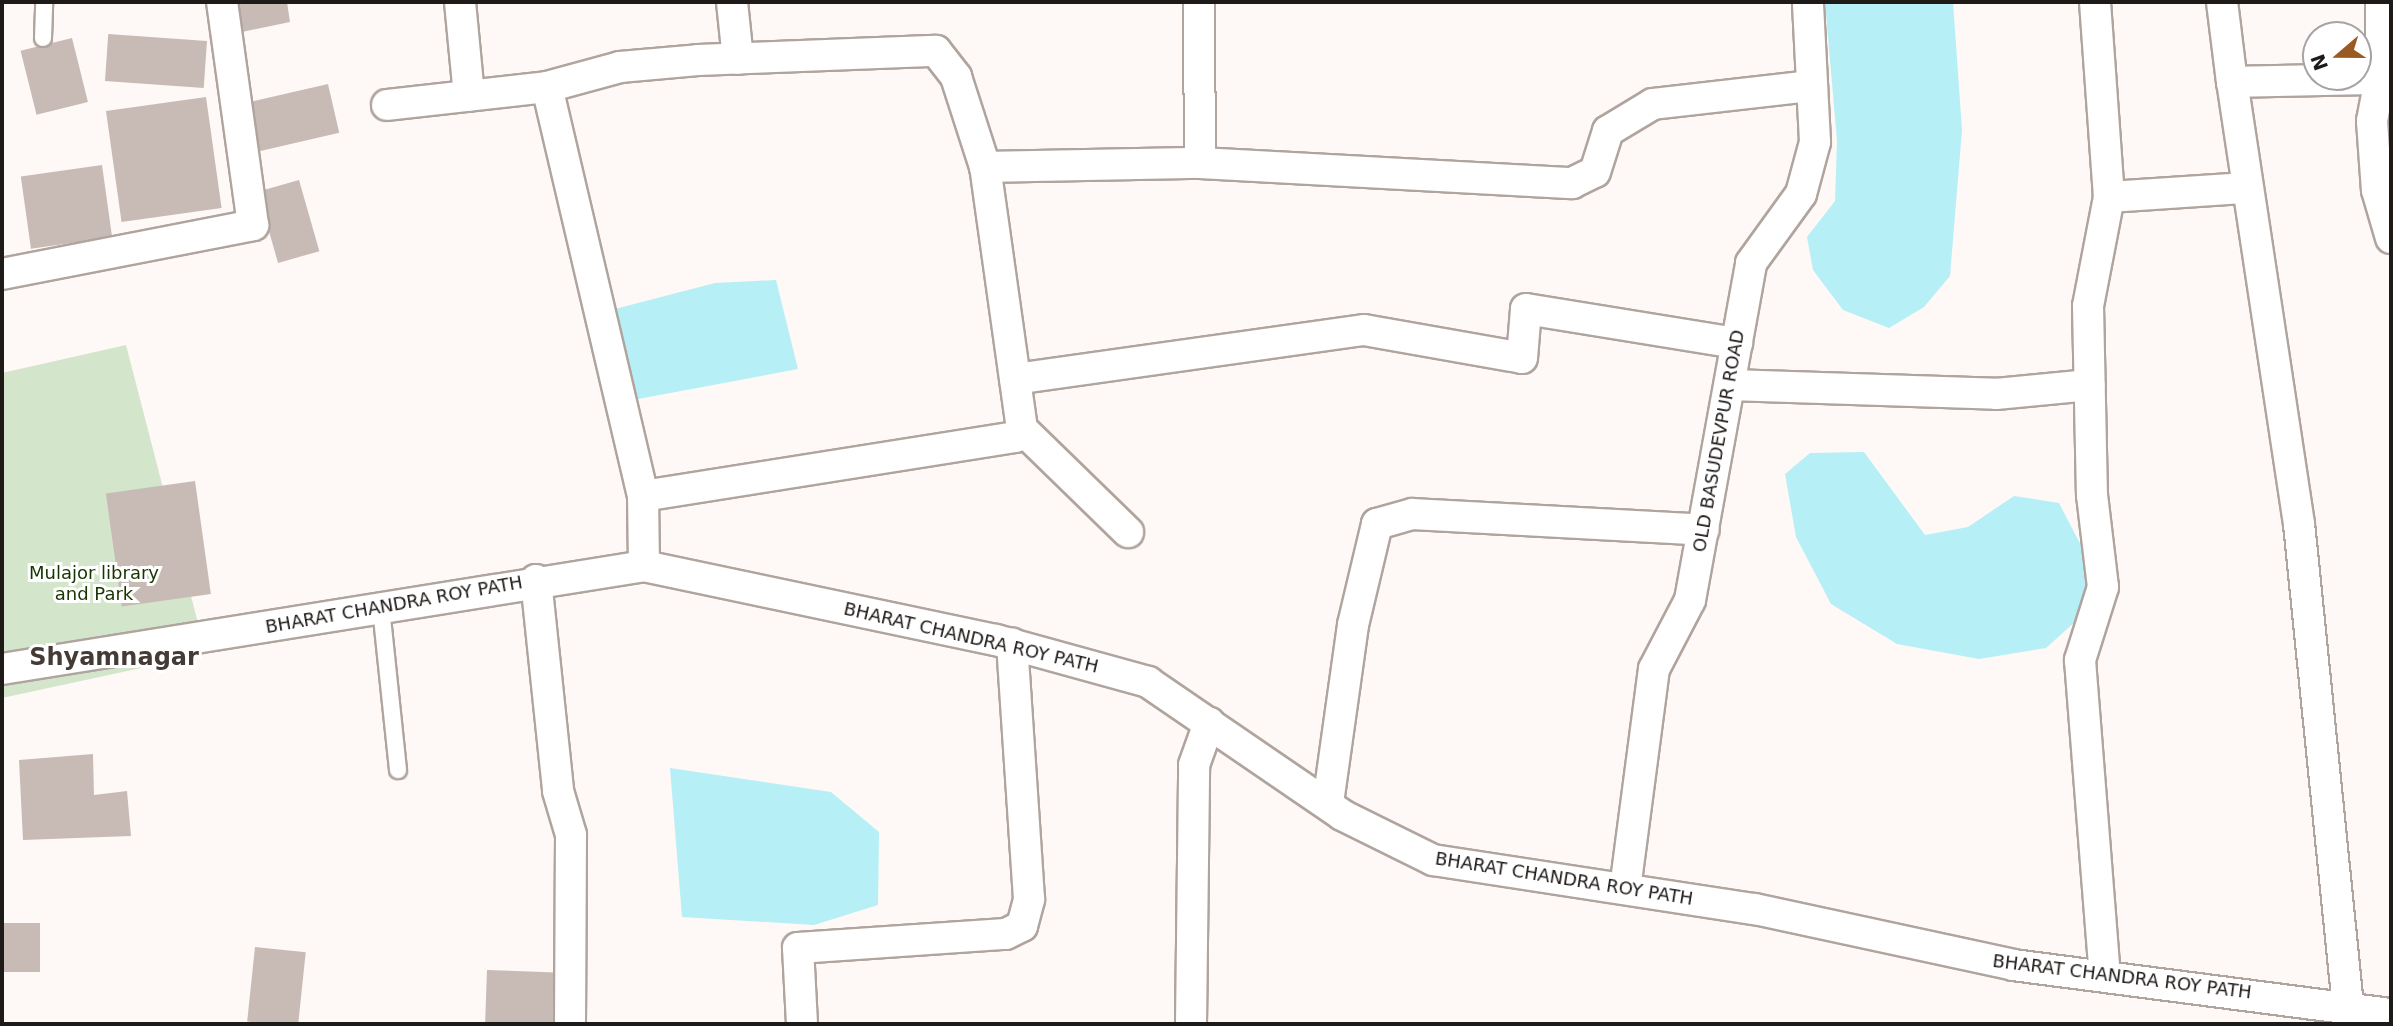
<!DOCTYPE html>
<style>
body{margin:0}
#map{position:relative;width:2393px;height:1026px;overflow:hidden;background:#fef9f6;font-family:"DejaVu Sans",sans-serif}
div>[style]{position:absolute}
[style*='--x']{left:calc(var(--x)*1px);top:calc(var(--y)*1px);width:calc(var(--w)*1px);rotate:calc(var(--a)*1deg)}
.green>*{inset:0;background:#d3e5ca}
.water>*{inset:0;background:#b6eff5}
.building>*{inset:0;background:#c8bbb5;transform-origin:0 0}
.roads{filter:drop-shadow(2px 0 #b0a49e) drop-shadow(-2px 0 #b0a49e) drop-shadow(0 2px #b0a49e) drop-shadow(0 -2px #b0a49e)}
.lane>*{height:16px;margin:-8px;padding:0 8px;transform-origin:8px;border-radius:8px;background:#fff}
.street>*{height:30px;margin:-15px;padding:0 15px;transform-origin:15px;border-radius:15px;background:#fff}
span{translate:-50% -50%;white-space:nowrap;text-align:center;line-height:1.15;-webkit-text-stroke:6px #fff;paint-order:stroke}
.street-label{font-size:18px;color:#1e1a18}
.park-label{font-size:18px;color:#163500}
.district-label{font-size:24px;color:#453b36;font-weight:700}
.frame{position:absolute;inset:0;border:4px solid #1e1a18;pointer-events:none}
.north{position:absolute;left:2302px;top:21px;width:70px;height:70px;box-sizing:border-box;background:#fff;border:2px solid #a5a3a3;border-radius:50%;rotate:250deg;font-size:19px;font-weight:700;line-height:28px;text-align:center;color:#1e1a18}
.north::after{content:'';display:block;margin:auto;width:24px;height:32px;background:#9a5b23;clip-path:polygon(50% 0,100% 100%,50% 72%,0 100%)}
</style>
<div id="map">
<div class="green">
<div style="clip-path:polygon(126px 345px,206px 654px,2px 698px,2px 373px)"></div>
</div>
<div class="water">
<div style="clip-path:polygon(1825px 2px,1953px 2px,1962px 130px,1950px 276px,1924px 307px,1889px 328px,1843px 310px,1813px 270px,1807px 237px,1835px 201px,1837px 141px)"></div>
<div style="clip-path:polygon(776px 280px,798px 369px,638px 399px,611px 310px,715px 283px)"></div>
<div style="clip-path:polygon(1864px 452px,1925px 535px,1968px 527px,2014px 496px,2059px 503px,2087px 557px,2086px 612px,2046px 648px,1979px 659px,1897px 644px,1831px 604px,1796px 537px,1785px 474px,1810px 453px)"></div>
<div style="clip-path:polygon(670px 768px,831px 792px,879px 832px,878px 905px,814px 925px,682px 917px)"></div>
</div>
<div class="building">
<div style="clip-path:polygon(233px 2px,287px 2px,290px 22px,237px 33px)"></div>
<div style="left:72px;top:38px;width:66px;height:53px;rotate:76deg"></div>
<div style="left:207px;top:41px;width:47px;height:99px;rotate:94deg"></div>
<div style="left:328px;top:84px;width:50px;height:89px;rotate:77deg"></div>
<div style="left:206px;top:97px;width:112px;height:101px;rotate:82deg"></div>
<div style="left:102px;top:165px;width:73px;height:82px;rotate:82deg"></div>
<div style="left:299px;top:180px;width:74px;height:43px;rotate:74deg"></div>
<div style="left:195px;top:481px;width:114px;height:90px;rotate:82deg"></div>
<div style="clip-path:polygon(93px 754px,94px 795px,127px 791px,131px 836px,23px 840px,19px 760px)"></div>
<div style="left:2px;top:923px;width:38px;height:49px"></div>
<div style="left:255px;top:947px;width:51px;height:75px;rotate:6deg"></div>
<div style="left:487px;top:970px;width:69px;height:54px;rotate:2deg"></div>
</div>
<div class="roads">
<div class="lane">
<div style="--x:43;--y:38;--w:36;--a:-88"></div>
<div style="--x:381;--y:608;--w:163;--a:84"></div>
</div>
<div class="street">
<div style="--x:460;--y:2;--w:94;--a:84.5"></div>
<div style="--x:732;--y:2;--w:57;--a:84"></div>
<div style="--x:2095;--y:2;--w:196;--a:85.9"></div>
<div style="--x:2109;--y:197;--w:111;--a:100.9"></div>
<div style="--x:2088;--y:306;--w:189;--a:88.8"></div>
<div style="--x:2092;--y:495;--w:93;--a:83.2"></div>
<div style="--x:2103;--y:587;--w:77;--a:107.5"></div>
<div style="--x:2080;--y:660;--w:317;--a:85.5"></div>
<div style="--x:2222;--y:2;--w:81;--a:82.9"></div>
<div style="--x:2391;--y:77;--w:11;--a:170"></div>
<div style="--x:2380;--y:79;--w:43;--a:100.8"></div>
<div style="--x:2372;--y:121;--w:69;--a:85.9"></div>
<div style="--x:2377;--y:190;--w:50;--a:73.7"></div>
<div style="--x:387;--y:105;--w:161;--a:-6.4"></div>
<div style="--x:1200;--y:163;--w:373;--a:3.1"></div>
<div style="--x:1572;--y:183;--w:25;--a:-26"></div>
<div style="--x:1595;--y:172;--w:43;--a:-72.4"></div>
<div style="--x:1608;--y:131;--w:52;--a:-31"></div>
<div style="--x:1653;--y:104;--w:160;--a:-6.5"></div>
<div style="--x:2109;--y:197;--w:134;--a:-3.8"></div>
<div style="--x:2;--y:274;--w:256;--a:-11"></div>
<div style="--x:253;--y:225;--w:225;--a:-97.9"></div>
<div style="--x:1015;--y:379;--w:352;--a:-8"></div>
<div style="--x:1364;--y:330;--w:160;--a:10"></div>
<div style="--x:1522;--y:358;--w:49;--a:-85.3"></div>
<div style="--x:1526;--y:309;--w:214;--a:9.2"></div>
<div style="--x:1730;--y:385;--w:266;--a:1.9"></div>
<div style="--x:1996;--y:394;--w:94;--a:-5.5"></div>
<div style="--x:1022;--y:429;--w:148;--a:44.2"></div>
<div style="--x:643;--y:496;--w:377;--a:-9"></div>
<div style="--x:1015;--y:437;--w:11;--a:-49"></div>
<div style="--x:1022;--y:429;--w:265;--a:-98"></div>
<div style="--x:985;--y:167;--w:215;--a:-1.1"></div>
<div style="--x:1200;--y:163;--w:161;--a:-90.4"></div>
<div style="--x:644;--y:566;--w:70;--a:-90.8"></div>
<div style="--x:643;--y:496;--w:420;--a:-103.2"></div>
<div style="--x:547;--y:87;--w:76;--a:-15.3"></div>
<div style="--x:620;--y:67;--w:78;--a:-5.1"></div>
<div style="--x:698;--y:60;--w:238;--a:-2.2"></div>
<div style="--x:936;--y:51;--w:33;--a:52"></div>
<div style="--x:956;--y:77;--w:95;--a:72.1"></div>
<div style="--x:536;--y:580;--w:212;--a:84"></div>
<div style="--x:558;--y:791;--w:46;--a:73.5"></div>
<div style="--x:571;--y:835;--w:189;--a:90.3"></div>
<div style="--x:2;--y:669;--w:650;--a:-9.11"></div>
<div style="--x:644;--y:566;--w:360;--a:11.9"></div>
<div style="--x:996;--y:640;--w:158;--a:15.4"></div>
<div style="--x:1148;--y:682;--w:235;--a:34.4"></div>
<div style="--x:1342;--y:815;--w:102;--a:26.3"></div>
<div style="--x:1433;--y:860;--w:326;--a:8.7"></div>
<div style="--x:1755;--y:909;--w:264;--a:12.2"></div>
<div style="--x:2013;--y:965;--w:381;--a:7.4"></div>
<div style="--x:1328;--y:803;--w:180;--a:-82"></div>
<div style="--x:1353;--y:625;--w:104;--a:-76.6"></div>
<div style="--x:1377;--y:524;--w:37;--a:-16"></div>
<div style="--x:1413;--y:514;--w:291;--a:3.1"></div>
<div style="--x:1625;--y:889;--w:222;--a:-82.5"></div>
<div style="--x:1654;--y:669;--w:78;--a:-62.4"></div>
<div style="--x:1690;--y:600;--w:342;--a:-79.7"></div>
<div style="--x:1751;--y:263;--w:85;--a:-54.1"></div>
<div style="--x:1801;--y:194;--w:54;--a:-74.9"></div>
<div style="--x:1815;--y:142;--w:140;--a:-92.9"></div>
<div style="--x:2348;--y:1006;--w:484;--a:-95.8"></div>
<div style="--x:2299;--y:524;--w:447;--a:-98.6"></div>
<div style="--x:2232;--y:82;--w:148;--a:-1.2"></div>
<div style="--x:2380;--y:79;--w:77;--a:-89.3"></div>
<div style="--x:802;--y:1024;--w:76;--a:-93"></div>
<div style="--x:798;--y:948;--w:208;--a:-3.9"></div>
<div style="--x:1006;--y:934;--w:18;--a:-27"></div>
<div style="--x:1022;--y:926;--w:28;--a:-75"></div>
<div style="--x:1029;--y:899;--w:256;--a:-93.8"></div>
<div style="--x:1191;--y:1024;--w:259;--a:-89.3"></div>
<div style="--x:1194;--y:765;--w:45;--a:-70.3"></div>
</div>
</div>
<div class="street-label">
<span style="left:1719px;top:441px;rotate:-80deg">OLD BASUDEVPUR ROAD</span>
<span style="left:394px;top:605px;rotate:-10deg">BHARAT CHANDRA ROY PATH</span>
<span style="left:971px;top:638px;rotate:13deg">BHARAT CHANDRA ROY PATH</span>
<span style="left:1564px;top:879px;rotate:9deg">BHARAT CHANDRA ROY PATH</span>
<span style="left:2122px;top:977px;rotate:7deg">BHARAT CHANDRA ROY PATH</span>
</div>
<div class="park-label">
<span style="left:94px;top:584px">Mulajor library<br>and Park</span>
</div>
<div class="district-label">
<span style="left:114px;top:658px">Shyamnagar</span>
</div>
<div class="frame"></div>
<div class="north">N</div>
</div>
